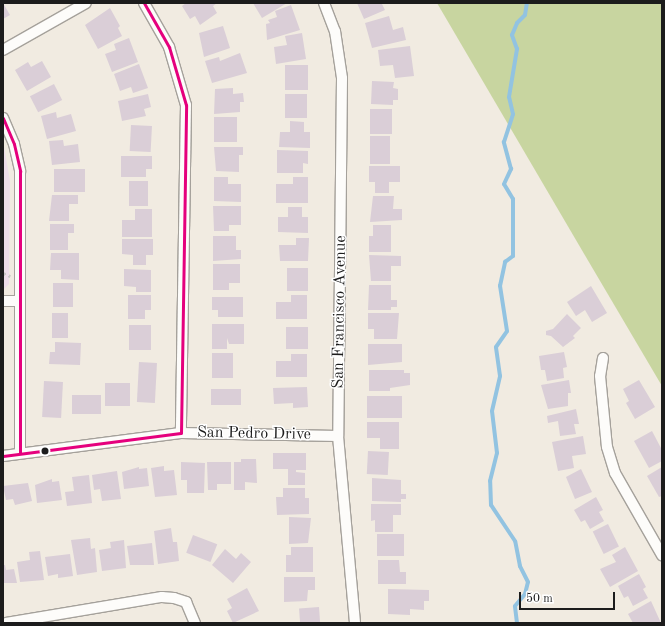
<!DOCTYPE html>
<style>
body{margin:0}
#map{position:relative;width:665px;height:626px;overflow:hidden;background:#f1ebe1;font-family:"Old Standard TT",serif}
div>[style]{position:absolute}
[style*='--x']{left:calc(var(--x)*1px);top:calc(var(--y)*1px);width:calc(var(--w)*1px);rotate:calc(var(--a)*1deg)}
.built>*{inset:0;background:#eddde8}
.green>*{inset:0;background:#c8d5a0}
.stream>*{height:4px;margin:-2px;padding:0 2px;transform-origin:2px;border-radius:2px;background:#92c3e1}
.building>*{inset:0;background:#daced7;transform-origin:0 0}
.path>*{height:2.5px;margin-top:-1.25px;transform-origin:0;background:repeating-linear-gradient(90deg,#c9c7c5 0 3px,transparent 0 6px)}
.roads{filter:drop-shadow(1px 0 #a5a19b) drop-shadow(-1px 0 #a5a19b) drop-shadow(0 1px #a5a19b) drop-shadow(0 -1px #a5a19b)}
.street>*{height:10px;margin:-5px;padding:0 5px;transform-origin:5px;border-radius:5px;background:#fdfcfa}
.bus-1>*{height:3px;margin:-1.5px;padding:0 1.5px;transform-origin:1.5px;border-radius:1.5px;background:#e5007d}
.dots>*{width:11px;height:11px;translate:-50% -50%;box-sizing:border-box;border:2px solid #fff;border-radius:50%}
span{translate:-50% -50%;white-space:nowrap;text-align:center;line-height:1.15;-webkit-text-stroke:3px #fff;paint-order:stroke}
.street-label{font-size:16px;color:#1c1c1c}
.frame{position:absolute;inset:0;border:4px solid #1c1c1c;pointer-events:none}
.scale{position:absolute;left:519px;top:592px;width:96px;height:18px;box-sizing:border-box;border:2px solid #1c1c1c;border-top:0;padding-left:5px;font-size:12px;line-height:14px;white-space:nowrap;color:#1c1c1c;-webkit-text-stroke:3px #fff;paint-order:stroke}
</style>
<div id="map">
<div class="built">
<div style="clip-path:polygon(3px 141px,10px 181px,9px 284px,4px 289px)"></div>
</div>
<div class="green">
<div style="clip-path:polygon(437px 3px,662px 3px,662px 386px,583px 252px)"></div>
</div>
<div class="stream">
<div style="--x:517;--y:623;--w:17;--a:-97"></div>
<div style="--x:515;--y:606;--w:16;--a:-50"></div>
<div style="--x:525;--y:594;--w:12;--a:-76"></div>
<div style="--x:528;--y:582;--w:18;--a:-117"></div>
<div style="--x:520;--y:566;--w:25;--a:-101"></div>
<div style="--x:515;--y:541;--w:43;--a:-123.7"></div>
<div style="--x:491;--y:505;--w:24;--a:-92"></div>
<div style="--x:490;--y:481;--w:29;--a:-76"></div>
<div style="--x:497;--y:453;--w:42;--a:-96.8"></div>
<div style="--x:492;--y:411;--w:36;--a:-77"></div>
<div style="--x:500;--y:376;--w:29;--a:-98"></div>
<div style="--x:496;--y:347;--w:19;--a:-55"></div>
<div style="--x:507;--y:331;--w:46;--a:-98.8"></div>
<div style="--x:500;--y:286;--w:25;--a:-78"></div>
<div style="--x:505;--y:262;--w:10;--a:-37"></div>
<div style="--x:513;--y:256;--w:57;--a:-90"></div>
<div style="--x:513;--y:199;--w:17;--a:-121"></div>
<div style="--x:504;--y:184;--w:17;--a:-65"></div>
<div style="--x:511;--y:169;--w:28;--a:-105"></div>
<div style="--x:504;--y:142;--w:29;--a:-72"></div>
<div style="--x:513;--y:114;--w:17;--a:-103"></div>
<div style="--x:509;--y:97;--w:49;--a:-80.5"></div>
<div style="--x:517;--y:49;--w:15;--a:-110"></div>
<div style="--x:512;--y:35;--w:13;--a:-67"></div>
<div style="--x:517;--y:23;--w:11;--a:-45"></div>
<div style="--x:525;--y:15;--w:12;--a:-81"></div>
</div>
<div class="building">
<div style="clip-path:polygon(3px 3px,10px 15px,3px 19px)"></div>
<div style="clip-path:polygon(186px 3px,217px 3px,213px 6px,217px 13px,200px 25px,195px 16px,190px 19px,182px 6px)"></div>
<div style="clip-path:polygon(253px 3px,287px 3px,262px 18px)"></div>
<div style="clip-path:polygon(357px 3px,386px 3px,382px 4px,385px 10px,364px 19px)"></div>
<div style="clip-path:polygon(291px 5px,300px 30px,267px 40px,266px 24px,270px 23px,268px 20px,277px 17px,275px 11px)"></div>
<div style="clip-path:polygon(110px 8px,120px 26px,118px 28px,122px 36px,98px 49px,85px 25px)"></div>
<div style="clip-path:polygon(389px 16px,393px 30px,403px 27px,406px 40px,372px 48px,365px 23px)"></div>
<div style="clip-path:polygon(223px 26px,230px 48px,204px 57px,199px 33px)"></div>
<div style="clip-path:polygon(302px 33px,306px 59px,276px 64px,274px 47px,287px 45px,285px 36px)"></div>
<div style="clip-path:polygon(129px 38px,138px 62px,112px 72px,105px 54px,116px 50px,114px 44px)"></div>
<div style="clip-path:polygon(410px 46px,414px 76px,395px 78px,393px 65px,380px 66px,378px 50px)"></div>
<div style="clip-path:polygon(240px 53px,247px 73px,212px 83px,205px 61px,219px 57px,220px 61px)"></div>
<div style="clip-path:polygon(42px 61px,51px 77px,27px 91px,15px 70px,28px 62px,31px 67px)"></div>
<div style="clip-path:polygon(139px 64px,148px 88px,133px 93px,131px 87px,120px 91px,114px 74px)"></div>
<div style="left:285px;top:65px;width:23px;height:25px"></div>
<div style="clip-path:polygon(372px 81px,394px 82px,393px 88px,398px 89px,398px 100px,393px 100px,393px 105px,371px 104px)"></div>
<div style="left:54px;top:84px;width:18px;height:27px;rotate:63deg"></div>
<div style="clip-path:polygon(233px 88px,233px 94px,243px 93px,244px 102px,240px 102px,240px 112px,214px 114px,215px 89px)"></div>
<div style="clip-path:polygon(148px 94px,151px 107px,144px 109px,146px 116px,122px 121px,118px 101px)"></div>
<div style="left:285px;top:94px;width:22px;height:24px"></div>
<div style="left:370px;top:109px;width:22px;height:25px"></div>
<div style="clip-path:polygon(56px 112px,57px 118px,71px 114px,76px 131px,47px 139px,41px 116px)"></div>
<div style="left:214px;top:117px;width:23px;height:25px"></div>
<div style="clip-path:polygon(290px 121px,304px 122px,304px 132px,310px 132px,310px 148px,279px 147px,280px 132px,290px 132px)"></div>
<div style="left:131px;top:125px;width:21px;height:26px;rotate:3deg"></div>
<div style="left:390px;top:136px;width:28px;height:20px;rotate:90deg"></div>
<div style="clip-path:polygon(63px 140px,64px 146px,78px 144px,80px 162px,52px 165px,49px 141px)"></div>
<div style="clip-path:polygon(214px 147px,243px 147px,243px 155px,239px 155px,239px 172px,216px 171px)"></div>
<div style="clip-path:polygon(277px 150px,308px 151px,308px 164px,303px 163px,303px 173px,277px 173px)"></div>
<div style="clip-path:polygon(121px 156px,152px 156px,152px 169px,146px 169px,146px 177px,121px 177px)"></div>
<div style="clip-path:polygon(369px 166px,400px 166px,400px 182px,389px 182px,389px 193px,375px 193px,375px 182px,369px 182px)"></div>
<div style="left:54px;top:169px;width:31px;height:23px"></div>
<div style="clip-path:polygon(214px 177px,228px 177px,228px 184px,241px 184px,241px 202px,214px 201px)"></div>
<div style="clip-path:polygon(293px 177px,308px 177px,308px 203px,276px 203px,276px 184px,293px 184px)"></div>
<div style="left:129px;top:181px;width:19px;height:25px"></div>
<div style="clip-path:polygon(52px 195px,78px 195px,78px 204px,69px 204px,69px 221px,49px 221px)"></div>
<div style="clip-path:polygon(373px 196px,394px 196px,393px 209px,402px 209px,402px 220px,370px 222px)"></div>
<div style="clip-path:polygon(213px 206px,241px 206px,241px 225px,229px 225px,229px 231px,214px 231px)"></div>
<div style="clip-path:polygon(288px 207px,302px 207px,302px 217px,308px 217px,308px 233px,278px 232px,278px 217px,288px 217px)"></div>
<div style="clip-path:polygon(135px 209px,152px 209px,152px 237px,122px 237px,122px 220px,135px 220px)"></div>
<div style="clip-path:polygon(50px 224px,74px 224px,74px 233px,68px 233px,68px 250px,50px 250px)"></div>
<div style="clip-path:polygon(373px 225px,391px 225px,391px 252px,369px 252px,369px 236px,373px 236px)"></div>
<div style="clip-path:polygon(213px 236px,236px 236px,236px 250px,241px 250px,241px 259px,213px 261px)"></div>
<div style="clip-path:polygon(296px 238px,309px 238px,308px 261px,280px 261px,279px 245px,296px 245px)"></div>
<div style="clip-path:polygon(122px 239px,153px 239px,153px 255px,146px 255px,146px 265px,133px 265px,133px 255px,122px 254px)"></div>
<div style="clip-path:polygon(51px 253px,79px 253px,79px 280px,61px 279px,61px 270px,50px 270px)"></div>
<div style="clip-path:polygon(369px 255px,401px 256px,401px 266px,391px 266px,391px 281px,371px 281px)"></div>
<div style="clip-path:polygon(213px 264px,240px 264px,240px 283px,229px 283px,229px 290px,213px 290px)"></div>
<div style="left:287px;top:268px;width:21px;height:23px"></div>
<div style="clip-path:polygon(124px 269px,151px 270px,151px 292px,136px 292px,136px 287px,124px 286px)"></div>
<div style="left:53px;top:283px;width:20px;height:24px"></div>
<div style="clip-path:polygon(369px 285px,391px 285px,391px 300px,397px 300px,397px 307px,391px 307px,391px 310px,368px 310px)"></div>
<div style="clip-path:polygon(591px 286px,607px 313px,592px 322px,585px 310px,576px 316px,567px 302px)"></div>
<div style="clip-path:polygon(128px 295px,151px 295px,151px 310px,145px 310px,145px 319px,128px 319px)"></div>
<div style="clip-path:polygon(291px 295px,307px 295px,307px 319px,276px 319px,276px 302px,291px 302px)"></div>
<div style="clip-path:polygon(212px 297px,243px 297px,243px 317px,218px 317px,218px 310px,212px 310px)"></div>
<div style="left:52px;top:313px;width:16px;height:25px"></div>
<div style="clip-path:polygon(368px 313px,399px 313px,397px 339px,374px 339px,374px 329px,368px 329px)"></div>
<div style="clip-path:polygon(567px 314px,581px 328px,573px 336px,575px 338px,563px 347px,551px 336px,546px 335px,546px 331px,553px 329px)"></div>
<div style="clip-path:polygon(212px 324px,244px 324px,244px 344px,229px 344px,227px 338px,227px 349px,212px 349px)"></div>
<div style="left:129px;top:325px;width:22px;height:25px"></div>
<div style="left:286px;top:327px;width:22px;height:22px"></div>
<div style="clip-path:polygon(55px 342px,81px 343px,80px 365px,49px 364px,50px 352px,55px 352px)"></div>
<div style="clip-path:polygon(368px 344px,402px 344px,402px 362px,368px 365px)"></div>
<div style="clip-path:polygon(564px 352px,567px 367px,563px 368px,564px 378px,547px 381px,545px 370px,541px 370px,539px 356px)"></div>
<div style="left:212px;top:353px;width:21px;height:25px"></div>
<div style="clip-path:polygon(291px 354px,307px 354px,307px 377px,276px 377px,276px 361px,291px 361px)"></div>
<div style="left:139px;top:362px;width:18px;height:40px;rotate:3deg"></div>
<div style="clip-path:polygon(369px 370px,404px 370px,404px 373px,410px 373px,410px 385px,390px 388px,390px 391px,369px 391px)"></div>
<div style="clip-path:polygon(569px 380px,571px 393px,568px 393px,568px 406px,548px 409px,541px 385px)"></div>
<div style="clip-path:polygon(639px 380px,655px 407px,635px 419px,626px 403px,629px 401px,623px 389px)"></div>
<div style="left:44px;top:381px;width:19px;height:36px;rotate:3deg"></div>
<div style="left:105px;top:383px;width:25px;height:23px"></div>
<div style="clip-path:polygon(307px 387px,308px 407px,293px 408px,293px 403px,274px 404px,273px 388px)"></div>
<div style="left:211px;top:389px;width:30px;height:16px"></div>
<div style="left:72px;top:395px;width:29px;height:19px"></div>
<div style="left:367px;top:396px;width:35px;height:22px"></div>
<div style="clip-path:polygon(576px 409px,579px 424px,574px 424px,576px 434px,560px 436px,558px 421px,548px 423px,547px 416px)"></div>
<div style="clip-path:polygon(367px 422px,399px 422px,399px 449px,380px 449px,380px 438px,367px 438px)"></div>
<div style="clip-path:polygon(652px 431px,662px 450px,662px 461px,649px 468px,634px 441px)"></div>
<div style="clip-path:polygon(583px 436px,586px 454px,572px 456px,574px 468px,558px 471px,552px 442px)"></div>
<div style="left:368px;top:451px;width:21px;height:23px;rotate:3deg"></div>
<div style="clip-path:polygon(273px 453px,306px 453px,306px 470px,296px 470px,296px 472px,305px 473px,305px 485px,288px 485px,288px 469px,273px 469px)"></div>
<div style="clip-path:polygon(241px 459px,256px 459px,257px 483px,245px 482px,245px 490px,234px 490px,234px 462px,241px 462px)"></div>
<div style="clip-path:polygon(181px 462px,205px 463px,204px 493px,187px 493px,187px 480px,181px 480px)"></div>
<div style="clip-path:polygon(207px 462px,231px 462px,231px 484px,217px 484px,217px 490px,208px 490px)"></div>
<div style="clip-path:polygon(164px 466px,164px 471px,174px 470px,177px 495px,155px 497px,151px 468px)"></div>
<div style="clip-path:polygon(139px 467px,139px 469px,147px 468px,149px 486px,124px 489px,122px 472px)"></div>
<div style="clip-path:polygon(662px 467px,662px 496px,659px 497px,647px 476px)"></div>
<div style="clip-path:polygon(581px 469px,592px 492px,575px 499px,566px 477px)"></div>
<div style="clip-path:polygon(117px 471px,121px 499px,102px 501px,100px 489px,94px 490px,92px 475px)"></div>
<div style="clip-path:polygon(89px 475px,92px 503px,67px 506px,65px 492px,74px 491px,72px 477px)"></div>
<div style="clip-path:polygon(372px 478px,401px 480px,401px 494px,406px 494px,406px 499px,401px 499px,401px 502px,372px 501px)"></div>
<div style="clip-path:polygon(52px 479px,52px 482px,59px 481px,62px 500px,37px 503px,35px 485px)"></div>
<div style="clip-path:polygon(28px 483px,32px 501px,15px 505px,13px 499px,6px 500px,3px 486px)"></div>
<div style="clip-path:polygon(283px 488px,305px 488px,305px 498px,309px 498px,309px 514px,277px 515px,276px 497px,283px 497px)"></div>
<div style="clip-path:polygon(596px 497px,603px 510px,599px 512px,604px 521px,590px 529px,585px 520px,581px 522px,574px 510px)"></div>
<div style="clip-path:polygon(371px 504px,401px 504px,401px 515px,393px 515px,393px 532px,375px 532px,375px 520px,371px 521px)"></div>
<div style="clip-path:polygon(289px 517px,311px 518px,308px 543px,289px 544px)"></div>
<div style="left:608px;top:524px;width:25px;height:17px;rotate:64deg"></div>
<div style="clip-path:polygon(171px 528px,173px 542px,177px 542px,179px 561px,158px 564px,154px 531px)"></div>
<div style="left:377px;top:534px;width:27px;height:22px"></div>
<div style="left:193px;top:535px;width:26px;height:19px;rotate:21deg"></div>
<div style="clip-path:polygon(90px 538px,91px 549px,95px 548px,97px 572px,77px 575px,71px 540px)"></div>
<div style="clip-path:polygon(124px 540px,126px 568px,102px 571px,99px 550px,111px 548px,110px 542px)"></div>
<div style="clip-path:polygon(152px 543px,154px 565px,130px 565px,127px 546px)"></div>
<div style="clip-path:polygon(291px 547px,313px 547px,313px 572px,286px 572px,286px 555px,291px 555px)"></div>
<div style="clip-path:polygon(625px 547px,638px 571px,610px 587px,600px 569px,616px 562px,612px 555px)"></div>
<div style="clip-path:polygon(225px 549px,236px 559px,241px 553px,251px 562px,233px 583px,212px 565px)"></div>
<div style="clip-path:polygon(40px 551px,44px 580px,20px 582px,17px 562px,30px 560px,29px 552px)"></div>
<div style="clip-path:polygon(70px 554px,73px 576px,58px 578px,58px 574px,48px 576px,45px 557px)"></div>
<div style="clip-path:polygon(378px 560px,399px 560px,400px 572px,406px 572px,406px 584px,378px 584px)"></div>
<div style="clip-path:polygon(3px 565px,5px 565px,6px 570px,14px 569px,17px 583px,3px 583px)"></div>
<div style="clip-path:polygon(639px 574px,646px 587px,643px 589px,648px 598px,633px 606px,628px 596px,624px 598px,618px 586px)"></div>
<div style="clip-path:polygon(284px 577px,315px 577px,315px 590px,308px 590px,307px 601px,284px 602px)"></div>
<div style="clip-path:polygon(247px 588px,259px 611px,233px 623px,227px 611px,232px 608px,227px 599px)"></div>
<div style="clip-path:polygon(388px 589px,429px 590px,429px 601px,424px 601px,424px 610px,410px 609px,410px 615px,388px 614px)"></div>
<div style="clip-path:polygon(651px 601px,661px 623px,633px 623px,628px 614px)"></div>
<div style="left:319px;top:607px;width:16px;height:20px;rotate:86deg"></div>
</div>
<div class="path">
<div style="--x:3;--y:273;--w:8;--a:23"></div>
</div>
<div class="roads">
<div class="street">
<div style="--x:144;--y:3;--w:51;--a:60.4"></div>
<div style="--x:169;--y:47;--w:60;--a:73.7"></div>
<div style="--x:186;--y:105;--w:328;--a:90.9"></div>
<div style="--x:324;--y:3;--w:30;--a:69"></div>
<div style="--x:335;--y:31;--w:48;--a:81.5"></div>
<div style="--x:342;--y:78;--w:358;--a:90.6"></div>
<div style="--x:338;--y:436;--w:188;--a:84.8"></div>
<div style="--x:3;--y:50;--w:95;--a:-29.5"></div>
<div style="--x:3;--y:118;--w:28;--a:67"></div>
<div style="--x:14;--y:144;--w:28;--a:77"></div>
<div style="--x:20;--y:171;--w:282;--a:90"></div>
<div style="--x:3;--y:301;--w:17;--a:0"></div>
<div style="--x:603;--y:358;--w:18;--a:99"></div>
<div style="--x:600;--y:376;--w:71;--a:84.4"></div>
<div style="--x:607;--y:447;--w:27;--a:73"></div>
<div style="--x:615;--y:473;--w:95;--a:60.2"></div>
<div style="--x:3;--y:456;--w:179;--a:-7.4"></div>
<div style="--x:181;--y:433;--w:157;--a:1.1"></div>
<div style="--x:6;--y:623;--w:158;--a:-9.5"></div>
<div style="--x:162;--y:597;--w:12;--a:5"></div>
<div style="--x:174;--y:598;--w:13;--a:18"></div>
<div style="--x:186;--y:602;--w:23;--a:67"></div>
</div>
</div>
<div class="bus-1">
<div style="--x:3;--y:118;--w:28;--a:67"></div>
<div style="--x:14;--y:144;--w:28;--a:77"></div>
<div style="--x:20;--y:171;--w:282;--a:90"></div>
<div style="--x:3;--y:456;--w:179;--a:-7.4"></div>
<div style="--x:181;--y:433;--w:328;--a:-89.1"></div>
<div style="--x:186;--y:105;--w:60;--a:-106.3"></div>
<div style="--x:169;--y:47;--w:51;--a:-119.6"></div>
</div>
<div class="dots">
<div style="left:45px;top:451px;background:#1c1c1c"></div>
</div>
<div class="street-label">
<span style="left:340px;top:312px;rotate:-89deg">San Francisco Avenue</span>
<span style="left:254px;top:434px;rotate:1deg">San Pedro Drive</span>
</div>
<div class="frame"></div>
<div class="scale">50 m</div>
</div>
